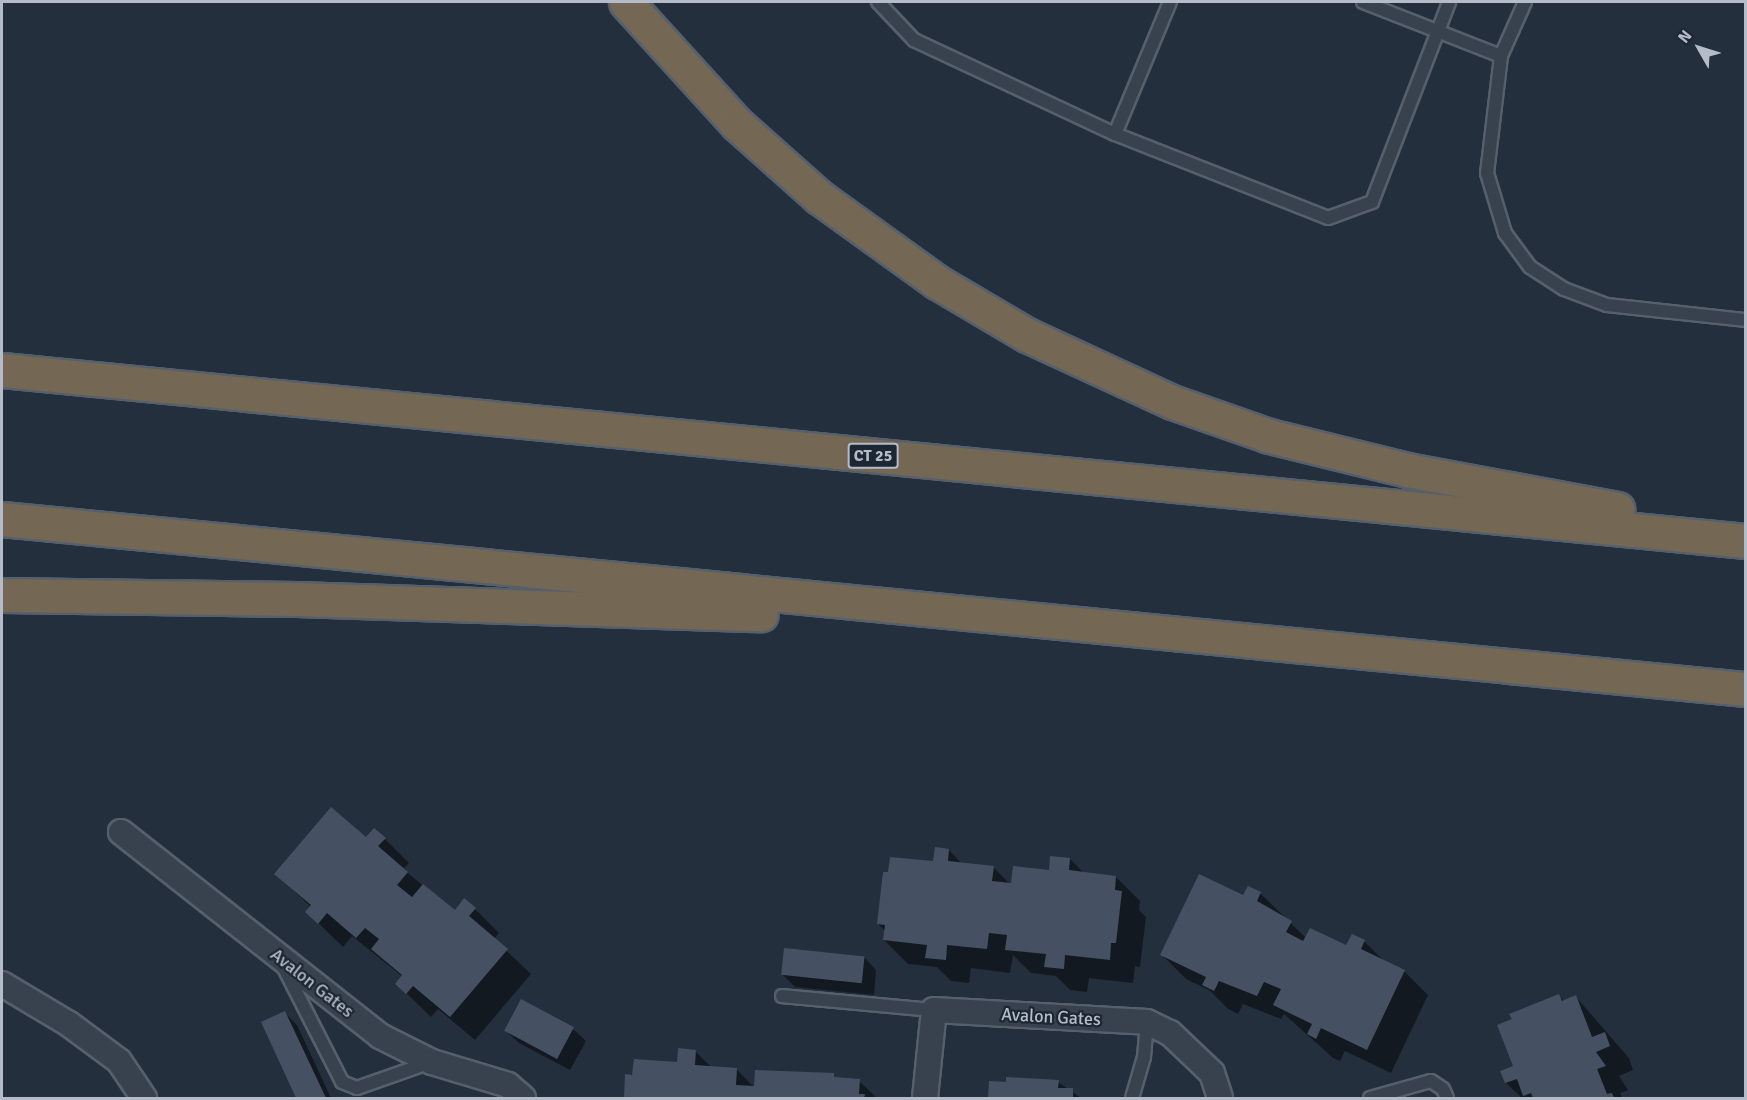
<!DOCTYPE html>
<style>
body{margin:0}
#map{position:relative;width:1747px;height:1100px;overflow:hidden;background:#242f3e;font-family:Signika,sans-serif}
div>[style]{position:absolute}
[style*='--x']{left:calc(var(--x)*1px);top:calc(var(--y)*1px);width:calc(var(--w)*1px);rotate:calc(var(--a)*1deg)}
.shadow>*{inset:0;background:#0007}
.building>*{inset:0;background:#455162;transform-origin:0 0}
.roads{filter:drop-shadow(2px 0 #565f6c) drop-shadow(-2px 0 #565f6c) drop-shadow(0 2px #565f6c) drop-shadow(0 -2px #565f6c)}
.lane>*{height:12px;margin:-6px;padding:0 6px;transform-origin:6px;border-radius:6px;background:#38414e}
.street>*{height:24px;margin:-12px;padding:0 12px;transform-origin:12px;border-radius:12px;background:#38414e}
.highway>*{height:33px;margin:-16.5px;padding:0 16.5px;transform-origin:16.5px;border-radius:16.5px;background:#746855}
span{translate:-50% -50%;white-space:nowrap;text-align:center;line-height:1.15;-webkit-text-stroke:4.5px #1d2633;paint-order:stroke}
.shield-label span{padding:2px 4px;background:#1d2633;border:2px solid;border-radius:4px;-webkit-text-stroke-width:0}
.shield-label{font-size:16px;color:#b4bcc9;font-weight:700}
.street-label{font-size:18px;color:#b4bcc9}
.frame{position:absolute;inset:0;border:3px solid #b4bcc9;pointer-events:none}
.north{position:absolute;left:1669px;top:18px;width:60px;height:60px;-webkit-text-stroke:4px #1d2633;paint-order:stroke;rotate:309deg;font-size:16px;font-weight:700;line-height:24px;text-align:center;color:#b4bcc9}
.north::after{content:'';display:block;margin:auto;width:21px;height:27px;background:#b4bcc9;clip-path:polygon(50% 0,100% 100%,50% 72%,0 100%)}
</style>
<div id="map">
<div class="shadow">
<div style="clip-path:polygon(366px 839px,385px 839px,409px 863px,403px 869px,455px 912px,475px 909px,499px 933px,494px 939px,531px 974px,475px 1040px,438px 1009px,431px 1017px,397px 984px,403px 977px,352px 936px,343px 947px,307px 912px,311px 907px,276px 874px)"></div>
<div style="clip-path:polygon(949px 850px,962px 864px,993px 867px,1010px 884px,1050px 872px,1070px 859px,1084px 873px,1116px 877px,1140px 901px,1139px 910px,1146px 917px,1140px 967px,1135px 966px,1133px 983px,1089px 978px,1087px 992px,1070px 990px,1056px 976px,1031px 973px,1013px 955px,1010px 973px,971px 968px,969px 983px,951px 981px,937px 967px,908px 964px,884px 940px,885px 931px,878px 924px)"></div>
<div style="clip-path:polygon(1249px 888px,1260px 893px,1306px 938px,1347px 947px,1352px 936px,1365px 942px,1385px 962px,1404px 971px,1428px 995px,1391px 1073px,1345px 1051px,1340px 1061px,1333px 1058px,1284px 1014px,1281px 1019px,1243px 1004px,1238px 1014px,1228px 1009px,1209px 990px,1186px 979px,1162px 955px,1244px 897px)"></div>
<div style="clip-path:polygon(864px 957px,876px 970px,874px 995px,795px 987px,783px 975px)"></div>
<div style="clip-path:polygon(1559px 996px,1564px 1001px,1576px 997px,1629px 1058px,1633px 1070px,1619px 1076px,1628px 1090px,1620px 1093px,1622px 1098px,1522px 1098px,1506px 1083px)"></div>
<div style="clip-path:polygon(522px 1001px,573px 1029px,586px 1041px,570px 1070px,519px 1043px,506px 1031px)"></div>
<div style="clip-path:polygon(285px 1013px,297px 1025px,331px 1098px,298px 1098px,263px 1023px)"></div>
<div style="clip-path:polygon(695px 1051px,712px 1068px,736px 1069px,756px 1089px,800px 1072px,859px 1081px,877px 1098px,625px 1098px,627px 1076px,679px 1064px)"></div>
<div style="clip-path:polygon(1058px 1082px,1081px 1098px,990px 1098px,991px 1083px)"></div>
</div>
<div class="building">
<div style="clip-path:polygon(331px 807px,366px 837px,374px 828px,386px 838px,378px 846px,408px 872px,397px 885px,412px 897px,423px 884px,455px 910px,464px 898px,476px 908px,469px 916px,508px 949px,450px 1017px,413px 986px,406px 994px,395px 984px,402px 975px,371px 949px,379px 939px,365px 928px,356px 938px,327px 913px,318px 924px,305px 912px,311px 905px,274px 874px)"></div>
<div style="clip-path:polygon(935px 847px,949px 849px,948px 861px,994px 866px,992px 881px,1011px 883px,1013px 866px,1049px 870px,1050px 856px,1070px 858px,1069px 870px,1116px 876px,1115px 890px,1122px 891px,1116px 943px,1111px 943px,1110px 960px,1065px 955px,1064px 969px,1044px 967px,1046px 954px,1005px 950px,1007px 935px,989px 933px,987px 949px,947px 945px,946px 960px,925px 958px,927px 945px,883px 940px,885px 925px,877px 924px,883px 872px,888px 872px,890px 857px,933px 861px)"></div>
<div style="clip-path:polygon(1199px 874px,1243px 895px,1248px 886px,1261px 892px,1257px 901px,1292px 921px,1286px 932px,1303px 941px,1310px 928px,1346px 945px,1352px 934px,1365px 940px,1361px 949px,1405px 970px,1367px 1050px,1321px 1028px,1316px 1039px,1307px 1034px,1312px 1024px,1273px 1005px,1281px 989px,1264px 982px,1257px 996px,1219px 981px,1214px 991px,1202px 985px,1206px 977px,1160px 955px)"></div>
<div style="left:784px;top:948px;width:81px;height:27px;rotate:6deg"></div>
<div style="clip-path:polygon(1559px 994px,1562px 1001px,1576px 995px,1592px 1037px,1605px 1032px,1610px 1046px,1596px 1052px,1606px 1066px,1597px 1069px,1607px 1094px,1612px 1093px,1614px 1098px,1533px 1098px,1531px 1093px,1523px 1096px,1517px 1079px,1505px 1083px,1500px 1071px,1513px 1066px,1497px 1025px,1512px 1019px,1509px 1014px)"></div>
<div style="left:521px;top:999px;width:60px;height:36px;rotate:28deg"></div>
<div style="clip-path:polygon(285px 1011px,326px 1098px,296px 1098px,261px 1022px)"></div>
<div style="clip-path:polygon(678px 1048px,696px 1050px,695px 1065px,737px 1068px,736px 1085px,754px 1086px,755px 1070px,834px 1073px,834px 1077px,860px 1079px,859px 1094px,865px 1094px,864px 1098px,624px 1098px,625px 1074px,632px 1075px,634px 1059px,677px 1062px)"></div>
<div style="clip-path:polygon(1006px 1077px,1059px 1080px,1058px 1088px,1073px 1088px,1073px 1098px,988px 1098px,989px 1081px,1006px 1082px)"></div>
</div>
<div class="roads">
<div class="lane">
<div style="--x:878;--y:2;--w:52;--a:46.5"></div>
<div style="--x:914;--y:40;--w:222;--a:25.1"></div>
<div style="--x:1115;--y:134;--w:143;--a:-67.4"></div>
<div style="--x:1363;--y:2;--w:148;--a:21.4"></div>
<div style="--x:1525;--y:2;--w:59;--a:114"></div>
<div style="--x:1501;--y:56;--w:118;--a:96.8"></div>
<div style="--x:1487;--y:173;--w:63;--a:73.3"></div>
<div style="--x:1505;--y:233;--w:42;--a:53.7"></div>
<div style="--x:1530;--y:267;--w:40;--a:32.9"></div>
<div style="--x:1564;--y:289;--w:46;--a:20.4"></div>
<div style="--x:1607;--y:305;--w:140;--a:6.2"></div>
<div style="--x:1115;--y:134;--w:229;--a:21.5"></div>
<div style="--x:1328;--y:218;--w:47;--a:-20"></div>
<div style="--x:1372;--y:202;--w:214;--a:-68.9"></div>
<div style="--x:283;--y:966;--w:130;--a:63"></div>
<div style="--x:342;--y:1082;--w:16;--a:22"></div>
<div style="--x:357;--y:1088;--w:78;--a:-19.4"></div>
<div style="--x:782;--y:996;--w:153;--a:5.3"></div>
<div style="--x:1132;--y:1098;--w:43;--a:-73.7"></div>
<div style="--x:1144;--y:1057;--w:35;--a:-85"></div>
<div style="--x:1370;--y:1098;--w:63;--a:-15.6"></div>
<div style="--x:1431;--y:1081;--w:14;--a:34"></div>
<div style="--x:1443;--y:1089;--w:10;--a:66"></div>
</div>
<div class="street">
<div style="--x:121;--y:832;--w:330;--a:38.2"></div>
<div style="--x:380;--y:1036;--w:58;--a:26.6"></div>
<div style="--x:432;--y:1062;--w:79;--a:16.8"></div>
<div style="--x:508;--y:1085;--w:20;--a:41"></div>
<div style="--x:2;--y:984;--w:78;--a:30.8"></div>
<div style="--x:69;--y:1024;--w:62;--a:36.5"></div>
<div style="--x:119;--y:1061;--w:45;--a:56"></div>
<div style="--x:925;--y:1098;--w:88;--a:-84.2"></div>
<div style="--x:934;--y:1010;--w:213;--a:3.2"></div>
<div style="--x:1147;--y:1022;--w:25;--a:26"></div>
<div style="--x:1170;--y:1033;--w:58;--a:43.6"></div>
<div style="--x:1212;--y:1073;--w:26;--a:72"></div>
</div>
<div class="highway">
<div style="--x:626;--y:2;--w:165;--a:47.7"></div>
<div style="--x:737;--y:124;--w:110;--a:41.7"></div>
<div style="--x:819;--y:197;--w:145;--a:35.8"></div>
<div style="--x:937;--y:282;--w:104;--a:30.5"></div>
<div style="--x:1027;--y:335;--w:160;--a:24.8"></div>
<div style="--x:1172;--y:402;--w:103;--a:19.3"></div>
<div style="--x:1269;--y:436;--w:142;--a:13.8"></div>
<div style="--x:1407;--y:470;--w:214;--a:10.5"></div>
<div style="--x:2;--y:370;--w:1752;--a:5.6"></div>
<div style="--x:2;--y:519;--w:1752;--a:5.57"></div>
<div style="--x:2;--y:595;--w:295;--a:0.8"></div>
<div style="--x:297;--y:599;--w:464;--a:1.9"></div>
</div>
</div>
<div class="shield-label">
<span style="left:873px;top:456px">CT 25</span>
</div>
<div class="street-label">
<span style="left:312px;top:983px;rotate:38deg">Avalon Gates</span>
<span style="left:1051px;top:1017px;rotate:3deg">Avalon Gates</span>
</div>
<div class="frame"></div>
<div class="north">N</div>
</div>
